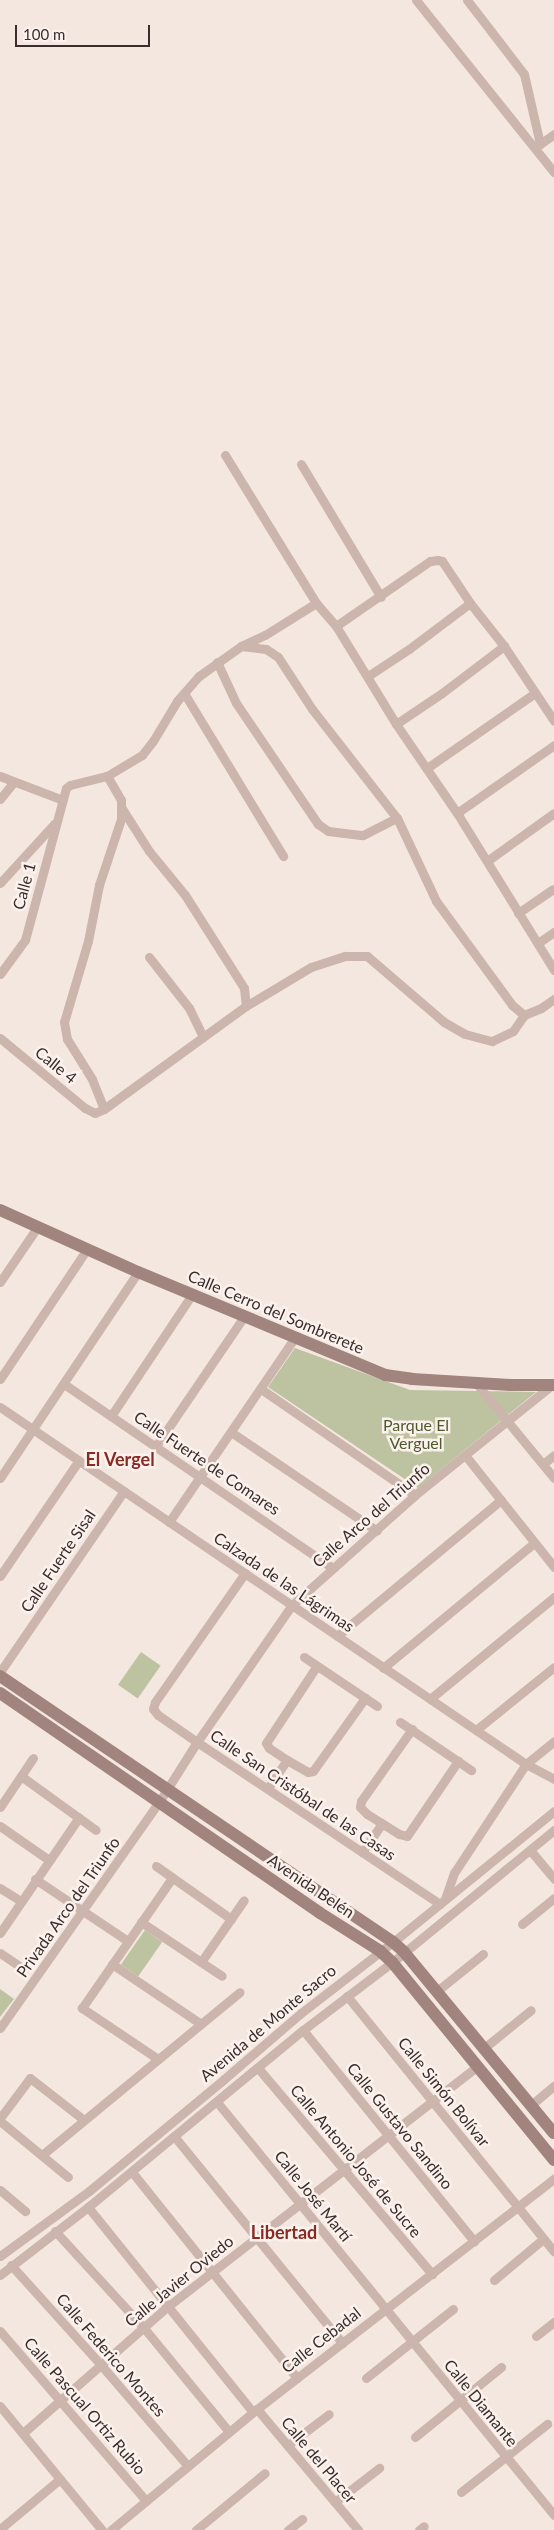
<!DOCTYPE html>
<meta charset="utf-8">
<style>
body{margin:0}
#map{position:relative;width:554px;height:2530px;overflow:hidden;background:#f4e7e0;font-family:Lato,sans-serif}
div>[style]{position:absolute}
[style*='--x']{left:calc(var(--x)*1px);top:calc(var(--y)*1px);width:calc(var(--w)*1px);rotate:calc(var(--a)*1deg)}
.green>*{inset:0;background:#bdc3a0;transform-origin:0 0}
.street>*{height:9px;margin:-4.5px;padding:0 4.5px;transform-origin:4.5px;border-radius:4.5px;background:#ccb5ac}
.secondary>*{height:12px;margin:-6px;padding:0 6px;transform-origin:6px;border-radius:6px;background:#a0847d}
span{translate:-50% -50%;white-space:nowrap;text-align:center;line-height:1.15;-webkit-text-stroke:5px #fbf2ed;paint-order:stroke}
.street-label{font-size:16px;color:#3a2d2b}
.park-label{font-size:16px;color:#50592e}
.neighbourhood-label{font-size:18px;color:#8a2b23;font-weight:700}
.scale{position:absolute;left:15px;top:25px;width:135px;height:22px;box-sizing:border-box;border:2px solid #3a2d2b;border-top:0;padding-left:6px;font-size:15px;line-height:18px;white-space:nowrap;color:#3a2d2b;-webkit-text-stroke:4px #fbf2ed;paint-order:stroke}
</style>
<div id="map">
<div class="green">
<div style="clip-path:polygon(295px 1348px,410px 1390px,536px 1392px,418px 1488px,268px 1387px)"></div>
<div style="left:141px;top:1652px;width:24px;height:40px;rotate:35deg"></div>
<div style="left:145px;top:1930px;width:21px;height:42px;rotate:35deg"></div>
<div style="clip-path:polygon(0 1989px,14px 1999px,0 2017px)"></div>
</div>
<div class="street">
<div style="--x:416;--y:0;--w:221;--a:51.3"></div>
<div style="--x:467;--y:0;--w:93;--a:52.4"></div>
<div style="--x:524;--y:74;--w:72;--a:77.1"></div>
<div style="--x:537;--y:146;--w:21;--a:-35"></div>
<div style="--x:225;--y:455;--w:174;--a:58.4"></div>
<div style="--x:316;--y:603;--w:30;--a:49"></div>
<div style="--x:336;--y:626;--w:115;--a:58.5"></div>
<div style="--x:396;--y:724;--w:108;--a:55.6"></div>
<div style="--x:457;--y:813;--w:185;--a:58.3"></div>
<div style="--x:301;--y:464;--w:155;--a:59"></div>
<div style="--x:336;--y:626;--w:114;--a:-34.7"></div>
<div style="--x:430;--y:561;--w:8;--a:-7"></div>
<div style="--x:438;--y:560;--w:4;--a:14"></div>
<div style="--x:442;--y:561;--w:50;--a:56.3"></div>
<div style="--x:470;--y:603;--w:55;--a:51.7"></div>
<div style="--x:504;--y:646;--w:90;--a:56.3"></div>
<div style="--x:241;--y:646;--w:25;--a:7"></div>
<div style="--x:266;--y:649;--w:14;--a:34"></div>
<div style="--x:278;--y:657;--w:62;--a:56.8"></div>
<div style="--x:312;--y:709;--w:138;--a:52.1"></div>
<div style="--x:397;--y:818;--w:92;--a:64.8"></div>
<div style="--x:436;--y:901;--w:129;--a:53.8"></div>
<div style="--x:512;--y:1005;--w:16;--a:40"></div>
<div style="--x:217;--y:662;--w:45;--a:65.1"></div>
<div style="--x:236;--y:703;--w:146;--a:55.9"></div>
<div style="--x:318;--y:824;--w:12;--a:35"></div>
<div style="--x:328;--y:831;--w:35;--a:7"></div>
<div style="--x:363;--y:835;--w:38;--a:-27"></div>
<div style="--x:368;--y:676;--w:49;--a:-33.4"></div>
<div style="--x:409;--y:649;--w:76;--a:-37"></div>
<div style="--x:184;--y:693;--w:191;--a:58.7"></div>
<div style="--x:396;--y:724;--w:55;--a:-34"></div>
<div style="--x:442;--y:693;--w:78;--a:-37.2"></div>
<div style="--x:427;--y:768;--w:131;--a:-34.8"></div>
<div style="--x:0;--y:776;--w:67;--a:20.9"></div>
<div style="--x:0;--y:799;--w:22;--a:-51"></div>
<div style="--x:121;--y:807;--w:52;--a:57.5"></div>
<div style="--x:149;--y:851;--w:57;--a:50.7"></div>
<div style="--x:185;--y:895;--w:110;--a:57.6"></div>
<div style="--x:244;--y:988;--w:18;--a:84"></div>
<div style="--x:457;--y:813;--w:118;--a:-35"></div>
<div style="--x:487;--y:861;--w:82;--a:-35.6"></div>
<div style="--x:0;--y:883;--w:81;--a:-47.5"></div>
<div style="--x:518;--y:913;--w:42;--a:-34.4"></div>
<div style="--x:538;--y:943;--w:19;--a:-35"></div>
<div style="--x:149;--y:957;--w:65;--a:51.9"></div>
<div style="--x:189;--y:1008;--w:32;--a:64"></div>
<div style="--x:0;--y:974;--w:42;--a:-53.7"></div>
<div style="--x:25;--y:940;--w:157;--a:-74.9"></div>
<div style="--x:66;--y:788;--w:5;--a:-37"></div>
<div style="--x:70;--y:785;--w:38;--a:-14"></div>
<div style="--x:107;--y:776;--w:41;--a:-31"></div>
<div style="--x:142;--y:755;--w:18;--a:-52"></div>
<div style="--x:153;--y:741;--w:47;--a:-59"></div>
<div style="--x:177;--y:701;--w:33;--a:-49"></div>
<div style="--x:199;--y:676;--w:52;--a:-35.5"></div>
<div style="--x:241;--y:646;--w:26;--a:-25"></div>
<div style="--x:265;--y:635;--w:60;--a:-32.1"></div>
<div style="--x:0;--y:1038;--w:110;--a:39.5"></div>
<div style="--x:85;--y:1108;--w:11;--a:27"></div>
<div style="--x:95;--y:1113;--w:10;--a:-24"></div>
<div style="--x:104;--y:1109;--w:175;--a:-36"></div>
<div style="--x:246;--y:1006;--w:76;--a:-31"></div>
<div style="--x:311;--y:967;--w:36;--a:-18"></div>
<div style="--x:345;--y:956;--w:22;--a:0"></div>
<div style="--x:367;--y:956;--w:101;--a:40.6"></div>
<div style="--x:444;--y:1022;--w:24;--a:30"></div>
<div style="--x:465;--y:1034;--w:28;--a:15"></div>
<div style="--x:492;--y:1041;--w:23;--a:-25"></div>
<div style="--x:513;--y:1031;--w:19;--a:-55"></div>
<div style="--x:524;--y:1015;--w:18;--a:-22"></div>
<div style="--x:541;--y:1008;--w:16;--a:-35"></div>
<div style="--x:104;--y:1109;--w:32;--a:-112"></div>
<div style="--x:92;--y:1079;--w:47;--a:-122"></div>
<div style="--x:67;--y:1039;--w:17;--a:-100"></div>
<div style="--x:64;--y:1022;--w:84;--a:-73.5"></div>
<div style="--x:88;--y:941;--w:57;--a:-78.9"></div>
<div style="--x:99;--y:885;--w:70;--a:-71.6"></div>
<div style="--x:121;--y:819;--w:19;--a:-90"></div>
<div style="--x:121;--y:800;--w:28;--a:-120"></div>
<div style="--x:0;--y:1282;--w:68;--a:-55.8"></div>
<div style="--x:0;--y:1379;--w:156;--a:-56.2"></div>
<div style="--x:476;--y:1383;--w:123;--a:50.6"></div>
<div style="--x:64;--y:1384;--w:326;--a:34.4"></div>
<div style="--x:261;--y:1389;--w:187;--a:34.5"></div>
<div style="--x:0;--y:1407;--w:636;--a:34.17"></div>
<div style="--x:526;--y:1764;--w:32;--a:28"></div>
<div style="--x:111;--y:1416;--w:148;--a:-56.3"></div>
<div style="--x:231;--y:1432;--w:176;--a:34.1"></div>
<div style="--x:156;--y:1446;--w:158;--a:-55.8"></div>
<div style="--x:465;--y:1455;--w:143;--a:51.5"></div>
<div style="--x:543;--y:1464;--w:14;--a:-39"></div>
<div style="--x:0;--y:1478;--w:248;--a:-56.2"></div>
<div style="--x:169;--y:1522;--w:225;--a:-55.7"></div>
<div style="--x:245;--y:1573;--w:157;--a:124.9"></div>
<div style="--x:155;--y:1702;--w:7;--a:106"></div>
<div style="--x:153;--y:1709;--w:8;--a:50"></div>
<div style="--x:158;--y:1715;--w:47;--a:34.7"></div>
<div style="--x:197;--y:1742;--w:292;--a:33.7"></div>
<div style="--x:0;--y:1576;--w:140;--a:-55.7"></div>
<div style="--x:337;--y:1636;--w:213;--a:-39.7"></div>
<div style="--x:304;--y:1657;--w:88;--a:33.9"></div>
<div style="--x:316;--y:1667;--w:91;--a:123.3"></div>
<div style="--x:266;--y:1743;--w:6;--a:59"></div>
<div style="--x:269;--y:1748;--w:22;--a:34"></div>
<div style="--x:287;--y:1760;--w:24;--a:30"></div>
<div style="--x:308;--y:1772;--w:5;--a:-11"></div>
<div style="--x:313;--y:1771;--w:90;--a:-54.5"></div>
<div style="--x:383;--y:1668;--w:196;--a:-39.6"></div>
<div style="--x:0;--y:1672;--w:219;--a:-55.6"></div>
<div style="--x:430;--y:1699;--w:161;--a:-39.4"></div>
<div style="--x:400;--y:1722;--w:86;--a:34.1"></div>
<div style="--x:412;--y:1729;--w:88;--a:125.3"></div>
<div style="--x:361;--y:1801;--w:6;--a:99"></div>
<div style="--x:360;--y:1807;--w:10;--a:45"></div>
<div style="--x:367;--y:1814;--w:38;--a:32"></div>
<div style="--x:399;--y:1834;--w:8;--a:14"></div>
<div style="--x:407;--y:1836;--w:91;--a:-55.8"></div>
<div style="--x:476;--y:1730;--w:100;--a:-38.9"></div>
<div style="--x:21;--y:1776;--w:92;--a:35.8"></div>
<div style="--x:268;--y:1788;--w:34;--a:-56"></div>
<div style="--x:0;--y:1807;--w:59;--a:-56"></div>
<div style="--x:0;--y:1826;--w:60;--a:34.8"></div>
<div style="--x:530;--y:1850;--w:38;--a:50"></div>
<div style="--x:362;--y:1852;--w:35;--a:-55"></div>
<div style="--x:156;--y:1866;--w:92;--a:35.2"></div>
<div style="--x:35;--y:1879;--w:112;--a:33.7"></div>
<div style="--x:0;--y:1888;--w:25;--a:32"></div>
<div style="--x:445;--y:1899;--w:28;--a:-71"></div>
<div style="--x:454;--y:1873;--w:131;--a:-56.6"></div>
<div style="--x:526;--y:1764;--w:36;--a:-39"></div>
<div style="--x:141;--y:1922;--w:97;--a:33.7"></div>
<div style="--x:522;--y:1924;--w:41;--a:-39.1"></div>
<div style="--x:0;--y:1933;--w:140;--a:-55.7"></div>
<div style="--x:0;--y:1953;--w:25;--a:34"></div>
<div style="--x:201;--y:1962;--w:75;--a:-55.3"></div>
<div style="--x:112;--y:1964;--w:107;--a:34"></div>
<div style="--x:437;--y:1991;--w:59;--a:-38.8"></div>
<div style="--x:347;--y:1996;--w:329;--a:51"></div>
<div style="--x:0;--y:2028;--w:276;--a:-54.9"></div>
<div style="--x:159;--y:1802;--w:71;--a:-57.7"></div>
<div style="--x:197;--y:1742;--w:167;--a:-55.3"></div>
<div style="--x:292;--y:1605;--w:165;--a:-41.8"></div>
<div style="--x:415;--y:1495;--w:176;--a:-38.8"></div>
<div style="--x:303;--y:2030;--w:272;--a:51"></div>
<div style="--x:484;--y:2048;--w:60;--a:-39"></div>
<div style="--x:158;--y:2059;--w:92;--a:-146.1"></div>
<div style="--x:82;--y:2008;--w:158;--a:-55.3"></div>
<div style="--x:258;--y:2068;--w:270;--a:49.8"></div>
<div style="--x:217;--y:2102;--w:533;--a:50.79"></div>
<div style="--x:531;--y:2105;--w:30;--a:-40"></div>
<div style="--x:0;--y:2118;--w:50;--a:-53.1"></div>
<div style="--x:30;--y:2078;--w:68;--a:37.9"></div>
<div style="--x:0;--y:2121;--w:88;--a:39.5"></div>
<div style="--x:174;--y:2136;--w:267;--a:50.9"></div>
<div style="--x:42;--y:2155;--w:256;--a:-39.5"></div>
<div style="--x:132;--y:2172;--w:264;--a:51.3"></div>
<div style="--x:0;--y:2190;--w:33;--a:40"></div>
<div style="--x:88;--y:2207;--w:263;--a:51.2"></div>
<div style="--x:55;--y:2231;--w:132;--a:47.5"></div>
<div style="--x:144;--y:2328;--w:134;--a:50.7"></div>
<div style="--x:0;--y:2256;--w:110;--a:-36.1"></div>
<div style="--x:89;--y:2191;--w:174;--a:-39.6"></div>
<div style="--x:223;--y:2080;--w:103;--a:-40.7"></div>
<div style="--x:301;--y:2013;--w:116;--a:-37.7"></div>
<div style="--x:393;--y:1942;--w:208;--a:-39.1"></div>
<div style="--x:11;--y:2265;--w:135;--a:48"></div>
<div style="--x:101;--y:2365;--w:133;--a:49.3"></div>
<div style="--x:0;--y:2275;--w:111;--a:-37.7"></div>
<div style="--x:88;--y:2207;--w:278;--a:-39.5"></div>
<div style="--x:303;--y:2030;--w:122;--a:-37.3"></div>
<div style="--x:400;--y:1956;--w:199;--a:-39.3"></div>
<div style="--x:494;--y:2280;--w:64;--a:-39.9"></div>
<div style="--x:0;--y:2331;--w:224;--a:49.3"></div>
<div style="--x:536;--y:2336;--w:23;--a:-38"></div>
<div style="--x:366;--y:2378;--w:111;--a:-38.4"></div>
<div style="--x:0;--y:2406;--w:161;--a:50.6"></div>
<div style="--x:257;--y:2409;--w:158;--a:50.1"></div>
<div style="--x:23;--y:2433;--w:191;--a:-41.2"></div>
<div style="--x:167;--y:2307;--w:393;--a:-37.8"></div>
<div style="--x:415;--y:2437;--w:111;--a:-39.1"></div>
<div style="--x:288;--y:2445;--w:51;--a:-37.1"></div>
<div style="--x:461;--y:2492;--w:110;--a:-38.3"></div>
<div style="--x:335;--y:2502;--w:56;--a:-37.7"></div>
<div style="--x:0;--y:2529;--w:78;--a:-39.8"></div>
<div style="--x:111;--y:2530;--w:190;--a:-39.7"></div>
<div style="--x:257;--y:2409;--w:376;--a:-37.8"></div>
<div style="--x:196;--y:2530;--w:89;--a:-39.6"></div>
<div style="--x:288;--y:2530;--w:18;--a:-38"></div>
<div style="--x:419;--y:2530;--w:6;--a:-39"></div>
</div>
<div class="secondary">
<div style="--x:0;--y:1210;--w:151;--a:24.2"></div>
<div style="--x:138;--y:1272;--w:268;--a:22.6"></div>
<div style="--x:385;--y:1375;--w:27;--a:8"></div>
<div style="--x:412;--y:1379;--w:99;--a:3.5"></div>
<div style="--x:511;--y:1385;--w:43;--a:0"></div>
<div style="--x:0;--y:1676;--w:475;--a:34.1"></div>
<div style="--x:393;--y:1942;--w:15;--a:42"></div>
<div style="--x:404;--y:1952;--w:235;--a:50.4"></div>
<div style="--x:0;--y:1693;--w:388;--a:34.5"></div>
<div style="--x:320;--y:1913;--w:71;--a:32.3"></div>
<div style="--x:380;--y:1951;--w:16;--a:43"></div>
<div style="--x:392;--y:1962;--w:256;--a:50.7"></div>
</div>
<div class="street-label">
<span style="left:24px;top:886px;rotate:-75deg">Calle 1</span>
<span style="left:56px;top:1065px;rotate:39deg">Calle 4</span>
<span style="left:276px;top:1312px;rotate:23deg">Calle Cerro del Sombrerete</span>
<span style="left:207px;top:1463px;rotate:34deg">Calle Fuerte de Comares</span>
<span style="left:371px;top:1515px;rotate:-41deg">Calle Arco del Triunfo</span>
<span style="left:58px;top:1561px;rotate:-56deg">Calle Fuerte Sisal</span>
<span style="left:284px;top:1582px;rotate:34deg">Calzada de las Lágrimas</span>
<span style="left:303px;top:1795px;rotate:34deg">Calle San Cristóbal de las Casas</span>
<span style="left:311px;top:1886px;rotate:34deg">Avenida Belén</span>
<span style="left:68px;top:1907px;rotate:-55deg">Privada Arco del Triunfo</span>
<span style="left:268px;top:2023px;rotate:-40deg">Avenida de Monte Sacro</span>
<span style="left:444px;top:2092px;rotate:51deg">Calle Simón Bolívar</span>
<span style="left:400px;top:2126px;rotate:51deg">Calle Gustavo Sandino</span>
<span style="left:356px;top:2161px;rotate:50deg">Calle Antonio José de Sucre</span>
<span style="left:313px;top:2196px;rotate:51deg">Calle José Martí</span>
<span style="left:179px;top:2281px;rotate:-39deg">Calle Javier Oviedo</span>
<span style="left:321px;top:2340px;rotate:-38deg">Calle Cebadal</span>
<span style="left:111px;top:2355px;rotate:49deg">Calle Federico Montes</span>
<span style="left:481px;top:2403px;rotate:51deg">Calle Diamante</span>
<span style="left:85px;top:2406px;rotate:49deg">Calle Pascual Ortiz Rubio</span>
<span style="left:319px;top:2460px;rotate:50deg">Calle del Placer</span>
</div>
<div class="park-label">
<span style="left:416px;top:1434px">Parque El<br>Verguel</span>
</div>
<div class="neighbourhood-label">
<span style="left:120px;top:1459px">El Vergel</span>
<span style="left:284px;top:2232px">Libertad</span>
</div>
<div class="scale">100 m</div>
</div>
